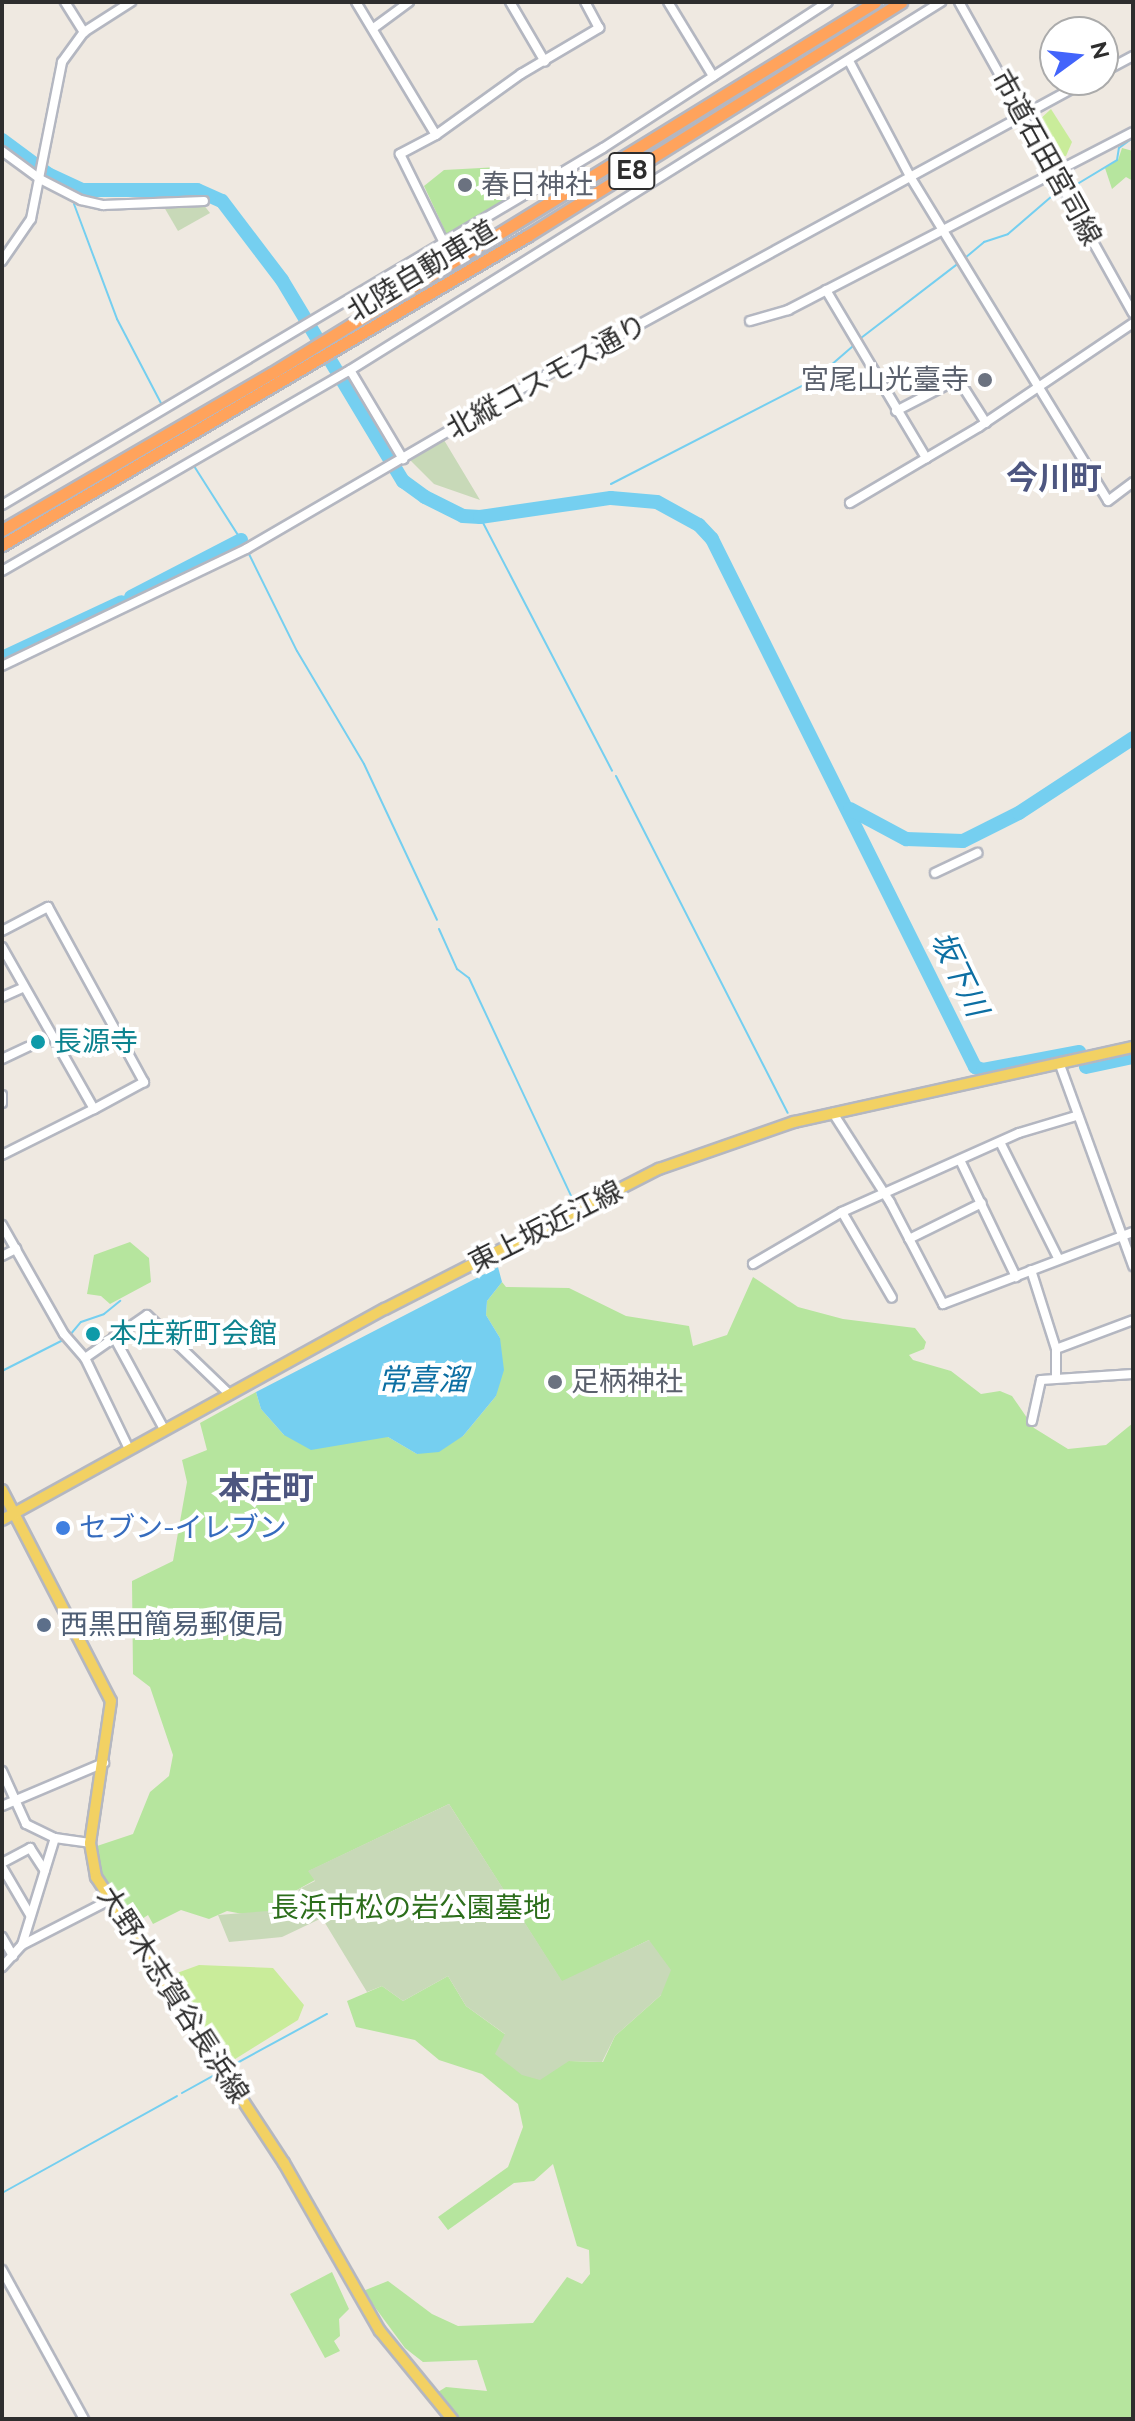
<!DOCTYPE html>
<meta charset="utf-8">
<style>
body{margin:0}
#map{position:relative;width:1135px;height:2421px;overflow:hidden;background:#efe9e1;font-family:Raleway,"Noto Sans JP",sans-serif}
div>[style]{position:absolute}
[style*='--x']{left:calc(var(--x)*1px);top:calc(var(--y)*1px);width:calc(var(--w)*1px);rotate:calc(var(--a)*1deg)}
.green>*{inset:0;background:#b6e59e}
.cemetery>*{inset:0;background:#c8d9b8}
.pitch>*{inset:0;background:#c9ec9a}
.water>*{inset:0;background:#75cff0}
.stream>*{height:2px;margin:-1px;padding:0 1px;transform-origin:1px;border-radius:1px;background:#75cff0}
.river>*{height:14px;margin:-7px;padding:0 7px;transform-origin:7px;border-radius:7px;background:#75cff0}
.roads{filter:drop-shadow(2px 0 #b4b7c1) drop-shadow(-2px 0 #b4b7c1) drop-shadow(0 2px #b4b7c1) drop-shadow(0 -2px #b4b7c1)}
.minor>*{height:8px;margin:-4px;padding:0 4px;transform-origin:4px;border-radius:4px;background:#fff}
.major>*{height:10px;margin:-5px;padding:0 5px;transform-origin:5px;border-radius:5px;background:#f2d163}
.highway>*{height:11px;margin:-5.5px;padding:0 5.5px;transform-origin:5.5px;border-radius:5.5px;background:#ffa35c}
.dots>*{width:22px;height:22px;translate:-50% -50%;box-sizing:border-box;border:4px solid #fff;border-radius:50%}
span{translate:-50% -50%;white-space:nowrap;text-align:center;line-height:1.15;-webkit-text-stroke:8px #fff;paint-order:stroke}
.shield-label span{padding:2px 6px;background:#fff;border:2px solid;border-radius:6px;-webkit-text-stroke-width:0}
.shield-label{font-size:26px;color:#2e2e2e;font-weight:700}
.street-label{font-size:28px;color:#2e2e2e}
.worship-label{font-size:28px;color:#5b616d}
.left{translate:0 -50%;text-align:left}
.right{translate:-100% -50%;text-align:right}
.culture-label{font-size:28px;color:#0d838f}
.shop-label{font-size:28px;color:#366cbe}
.service-label{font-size:28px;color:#4e5e75}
.park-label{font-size:28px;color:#2c6e1b}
.water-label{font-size:30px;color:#0d6fa3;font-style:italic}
.quarter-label{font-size:32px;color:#4d5680;font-weight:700}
.frame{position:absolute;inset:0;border:4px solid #2e2e2e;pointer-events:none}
.north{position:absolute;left:1039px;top:16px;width:80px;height:80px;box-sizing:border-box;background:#fff;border:2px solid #ababab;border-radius:50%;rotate:75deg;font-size:22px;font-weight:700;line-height:32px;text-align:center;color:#2e2e2e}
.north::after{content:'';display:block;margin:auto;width:28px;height:36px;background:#4264fb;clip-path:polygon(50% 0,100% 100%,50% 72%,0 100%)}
</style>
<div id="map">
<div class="green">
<div style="clip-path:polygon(1122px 148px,1133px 151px,1133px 181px,1126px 177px,1112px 189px,1105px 168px,1118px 160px)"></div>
<div style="clip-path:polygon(499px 167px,503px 204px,447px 235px,424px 186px,444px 170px)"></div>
<div style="clip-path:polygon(130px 1242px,149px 1258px,151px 1282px,110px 1304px,101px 1296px,87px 1294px,94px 1255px)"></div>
<div style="clip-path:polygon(753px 1277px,798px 1307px,843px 1319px,915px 1328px,926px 1342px,924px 1349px,909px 1355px,913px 1360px,951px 1371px,981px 1394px,1000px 1391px,1012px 1396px,1034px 1428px,1068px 1449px,1106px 1445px,1133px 1423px,1133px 2419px,459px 2419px,438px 2392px,446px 2387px,487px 2391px,477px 2360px,423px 2362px,405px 2348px,363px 2291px,388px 2281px,432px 2314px,458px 2326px,533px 2323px,567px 2277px,582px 2284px,590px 2274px,589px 2250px,577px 2246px,553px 2164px,534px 2181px,514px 2183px,448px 2230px,438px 2217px,508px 2167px,523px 2127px,518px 2104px,482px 2074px,439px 2060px,415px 2040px,356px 2027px,347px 2001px,382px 1986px,403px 2001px,448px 1976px,466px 2006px,506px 2035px,569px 2061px,603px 2062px,615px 2036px,661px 1995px,649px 1940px,562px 1982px,449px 1804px,309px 1871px,315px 1880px,277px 1901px,282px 1914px,274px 1920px,227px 1911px,209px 1919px,181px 1910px,153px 1924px,148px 1915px,139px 1921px,137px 1932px,104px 1881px,94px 1847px,133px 1834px,150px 1792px,169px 1776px,173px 1755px,150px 1687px,133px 1674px,132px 1581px,173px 1561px,187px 1482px,182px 1460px,207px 1450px,200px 1423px,256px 1392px,261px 1409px,284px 1435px,388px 1437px,417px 1454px,463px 1436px,496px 1396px,500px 1338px,486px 1315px,487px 1301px,502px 1282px,506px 1287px,569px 1288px,626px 1316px,689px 1326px,693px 1346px,727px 1335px)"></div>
<div style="clip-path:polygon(332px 2272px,349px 2309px,339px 2319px,340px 2336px,334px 2341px,340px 2351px,325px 2358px,290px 2294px)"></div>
</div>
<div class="cemetery">
<div style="clip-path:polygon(203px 204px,210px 213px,178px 231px,164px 207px)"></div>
<div style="clip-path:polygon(444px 439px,444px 440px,480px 500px,434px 484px,410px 460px)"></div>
<div style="clip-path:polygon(449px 1804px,562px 1981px,649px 1940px,671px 1970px,661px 1995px,615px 2036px,602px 2062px,569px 2061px,540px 2080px,522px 2075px,495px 2054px,505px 2034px,466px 2006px,448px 1976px,403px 2001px,382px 1986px,367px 1992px,322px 1918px,282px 1937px,229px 1942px,218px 1915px,268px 1911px,274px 1919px,282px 1914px,276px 1901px,315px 1881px,308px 1871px)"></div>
</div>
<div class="pitch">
<div style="clip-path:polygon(1051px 109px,1072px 142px,1066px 156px,1055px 158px,1037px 122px)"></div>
<div style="clip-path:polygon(199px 1965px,273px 1968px,304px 2005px,298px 2020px,232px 2061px,220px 2055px,180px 1993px,187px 1988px,177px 1973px)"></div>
</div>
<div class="water">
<div style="clip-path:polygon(498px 1267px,502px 1282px,487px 1301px,486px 1315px,500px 1338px,504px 1370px,496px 1396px,463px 1436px,439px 1452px,417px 1454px,388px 1437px,311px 1450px,284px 1435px,261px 1409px,256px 1392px)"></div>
</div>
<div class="stream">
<div style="--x:1069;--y:189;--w:56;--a:-31.1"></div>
<div style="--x:1117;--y:160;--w:12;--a:-81"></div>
<div style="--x:1119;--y:148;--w:17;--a:-36"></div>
<div style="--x:74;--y:204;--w:123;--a:69.5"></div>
<div style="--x:117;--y:319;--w:99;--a:62.4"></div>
<div style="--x:965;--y:258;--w:25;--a:-40"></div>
<div style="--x:984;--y:242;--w:25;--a:-18"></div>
<div style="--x:1008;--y:234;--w:67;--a:-40.8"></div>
<div style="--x:861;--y:338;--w:125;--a:-37.5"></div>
<div style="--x:194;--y:466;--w:95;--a:57.5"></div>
<div style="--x:611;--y:484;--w:229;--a:-27.2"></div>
<div style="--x:815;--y:379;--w:50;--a:-41"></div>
<div style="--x:611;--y:498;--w:4;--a:-90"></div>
<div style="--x:480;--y:517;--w:286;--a:62.5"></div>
<div style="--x:248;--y:552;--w:110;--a:63.7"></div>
<div style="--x:297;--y:651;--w:131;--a:59.3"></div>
<div style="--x:364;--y:764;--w:172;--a:64.9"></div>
<div style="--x:616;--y:776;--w:378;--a:63"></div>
<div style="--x:439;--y:929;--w:44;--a:65.8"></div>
<div style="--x:457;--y:969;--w:15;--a:37"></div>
<div style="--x:469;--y:978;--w:250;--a:64.9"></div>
<div style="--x:70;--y:1335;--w:17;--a:-50"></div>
<div style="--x:81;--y:1322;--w:24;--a:-19"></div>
<div style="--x:104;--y:1314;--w:21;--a:-39"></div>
<div style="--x:2;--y:1371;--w:68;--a:-26.9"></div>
<div style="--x:226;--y:2069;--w:115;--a:-28.6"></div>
<div style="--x:182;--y:2093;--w:39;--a:-29"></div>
<div style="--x:2;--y:2193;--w:200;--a:-29"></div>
</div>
<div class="river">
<div style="--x:2;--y:140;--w:57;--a:36.5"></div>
<div style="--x:48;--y:174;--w:38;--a:25"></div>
<div style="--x:83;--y:190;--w:114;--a:0"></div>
<div style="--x:197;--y:190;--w:27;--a:24"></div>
<div style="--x:222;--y:201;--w:99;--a:52.8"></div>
<div style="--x:282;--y:280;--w:235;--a:59"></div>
<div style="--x:403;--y:481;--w:27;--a:36"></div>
<div style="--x:425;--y:497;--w:42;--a:26.6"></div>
<div style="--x:463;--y:516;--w:17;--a:3"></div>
<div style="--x:480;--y:517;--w:132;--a:-8.3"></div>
<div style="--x:611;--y:498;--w:46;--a:5"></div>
<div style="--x:657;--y:502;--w:48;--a:28.7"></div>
<div style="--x:699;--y:525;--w:19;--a:47"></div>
<div style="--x:712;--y:539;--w:590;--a:63.52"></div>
<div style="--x:975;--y:1067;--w:9;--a:21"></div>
<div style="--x:983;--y:1070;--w:98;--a:-10.6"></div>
<div style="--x:131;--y:597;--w:124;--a:-27.4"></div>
<div style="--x:2;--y:658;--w:132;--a:-25"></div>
<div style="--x:850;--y:809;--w:64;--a:28.2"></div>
<div style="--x:906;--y:839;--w:57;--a:2"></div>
<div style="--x:963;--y:841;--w:63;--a:-26.6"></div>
<div style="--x:1019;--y:813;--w:136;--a:-33.3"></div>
<div style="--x:1086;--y:1067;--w:48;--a:-12"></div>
</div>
<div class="roads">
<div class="minor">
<div style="--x:65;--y:2;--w:36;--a:58"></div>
<div style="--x:356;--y:2;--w:155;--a:59"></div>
<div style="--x:436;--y:135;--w:41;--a:152.2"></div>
<div style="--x:400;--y:154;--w:99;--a:63.7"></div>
<div style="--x:510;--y:2;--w:69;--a:59.7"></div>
<div style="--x:668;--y:2;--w:87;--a:58.7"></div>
<div style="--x:959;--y:2;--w:356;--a:60.8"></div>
<div style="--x:375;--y:27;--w:42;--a:-36.3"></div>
<div style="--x:849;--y:61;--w:132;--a:62.1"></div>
<div style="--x:911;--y:178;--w:378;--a:58.6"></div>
<div style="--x:1108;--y:501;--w:31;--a:-37"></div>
<div style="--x:1103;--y:72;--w:34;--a:-28"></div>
<div style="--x:436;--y:135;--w:105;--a:-35.7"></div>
<div style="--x:521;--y:74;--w:91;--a:-30.5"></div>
<div style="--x:599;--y:28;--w:30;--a:-118"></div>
<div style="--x:2;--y:151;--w:47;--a:36.4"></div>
<div style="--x:40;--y:179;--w:46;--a:27.1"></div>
<div style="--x:81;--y:200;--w:23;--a:13"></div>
<div style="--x:103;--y:205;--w:101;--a:-2.3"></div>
<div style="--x:2;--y:261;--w:51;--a:-55.4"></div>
<div style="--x:31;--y:219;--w:160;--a:-78.8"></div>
<div style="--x:62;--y:62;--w:37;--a:-54"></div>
<div style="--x:84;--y:32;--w:56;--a:-32.6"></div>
<div style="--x:826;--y:290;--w:196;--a:59.2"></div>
<div style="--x:750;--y:321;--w:40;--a:-16"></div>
<div style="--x:788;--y:310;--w:388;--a:-27.3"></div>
<div style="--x:350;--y:370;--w:104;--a:59.2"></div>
<div style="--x:896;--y:411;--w:70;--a:-27.3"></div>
<div style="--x:958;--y:379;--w:52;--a:57.5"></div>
<div style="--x:850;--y:503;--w:150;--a:-30.5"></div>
<div style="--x:979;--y:427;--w:186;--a:-34"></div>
<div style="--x:2;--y:505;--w:699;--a:-30.71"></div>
<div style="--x:603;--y:148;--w:268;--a:-33"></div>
<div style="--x:2;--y:571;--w:398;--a:-30"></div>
<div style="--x:347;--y:372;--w:700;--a:-31.92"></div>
<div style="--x:2;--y:666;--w:271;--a:-25.6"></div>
<div style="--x:246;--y:549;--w:316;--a:-30.2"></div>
<div style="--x:519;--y:390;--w:648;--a:-28.58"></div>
<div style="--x:935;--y:873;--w:47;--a:-25.5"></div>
<div style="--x:2;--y:931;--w:52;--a:-27.6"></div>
<div style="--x:48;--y:907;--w:200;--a:61.3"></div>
<div style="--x:144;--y:1082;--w:57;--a:151.6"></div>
<div style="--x:94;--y:1109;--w:186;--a:-119.6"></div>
<div style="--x:2;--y:997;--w:22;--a:-24"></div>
<div style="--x:2;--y:1059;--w:29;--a:-25"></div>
<div style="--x:1060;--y:1065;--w:214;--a:70"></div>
<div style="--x:2;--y:1095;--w:8;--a:90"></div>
<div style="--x:833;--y:1113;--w:106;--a:57.4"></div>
<div style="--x:890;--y:1202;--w:115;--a:62.5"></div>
<div style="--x:943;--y:1304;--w:203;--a:-20.8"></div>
<div style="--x:1000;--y:1142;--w:130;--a:63.4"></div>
<div style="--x:2;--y:1155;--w:103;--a:-26.6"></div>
<div style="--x:960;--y:1160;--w:130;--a:64.4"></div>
<div style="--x:842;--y:1212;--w:99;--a:59.8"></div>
<div style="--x:2;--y:1225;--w:125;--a:60.4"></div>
<div style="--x:64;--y:1334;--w:32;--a:49"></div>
<div style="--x:85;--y:1358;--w:99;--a:64.2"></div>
<div style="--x:909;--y:1239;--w:81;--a:-26.3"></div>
<div style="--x:2;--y:1256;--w:16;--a:-27"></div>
<div style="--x:753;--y:1264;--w:103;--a:-30.3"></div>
<div style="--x:842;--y:1212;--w:194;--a:-24.1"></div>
<div style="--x:1019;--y:1133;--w:59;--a:-16.6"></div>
<div style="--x:1031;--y:1270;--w:83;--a:72.4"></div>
<div style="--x:1056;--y:1349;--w:27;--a:90"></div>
<div style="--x:114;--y:1337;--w:105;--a:61.5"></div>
<div style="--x:1056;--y:1349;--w:82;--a:-20.6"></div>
<div style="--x:85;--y:1358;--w:75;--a:-34.7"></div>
<div style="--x:147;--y:1315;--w:115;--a:43.9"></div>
<div style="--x:1032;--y:1421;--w:42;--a:-77.6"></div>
<div style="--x:1041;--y:1380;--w:92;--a:-3.7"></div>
<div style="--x:2;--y:1771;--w:58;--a:65.6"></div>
<div style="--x:26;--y:1824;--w:32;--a:26"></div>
<div style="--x:2;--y:1806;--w:111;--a:-22.9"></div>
<div style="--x:2;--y:1863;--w:32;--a:-28"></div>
<div style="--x:30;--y:1848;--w:27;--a:57"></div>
<div style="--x:2;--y:1867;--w:56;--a:59.7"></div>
<div style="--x:2;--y:1937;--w:22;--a:60"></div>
<div style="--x:22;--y:1945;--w:97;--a:-27.1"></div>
<div style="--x:2;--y:1967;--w:30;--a:-48"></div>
<div style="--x:22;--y:1945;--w:112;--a:-72.9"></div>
<div style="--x:55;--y:1838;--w:35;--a:8"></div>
<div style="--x:2;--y:2270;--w:170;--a:61.2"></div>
</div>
<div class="major">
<div style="--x:2;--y:1490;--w:237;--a:62.7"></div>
<div style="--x:111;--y:1701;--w:144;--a:98.4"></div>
<div style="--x:90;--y:1843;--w:35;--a:80"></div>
<div style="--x:96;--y:1877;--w:342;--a:56.7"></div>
<div style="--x:284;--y:2163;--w:193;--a:60.3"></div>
<div style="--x:380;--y:2331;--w:114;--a:50.7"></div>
<div style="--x:2;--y:1520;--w:437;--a:-28.9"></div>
<div style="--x:385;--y:1309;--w:308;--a:-27.1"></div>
<div style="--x:659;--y:1169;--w:143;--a:-19.2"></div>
<div style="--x:794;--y:1122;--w:347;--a:-12.5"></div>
</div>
<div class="highway">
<div style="--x:2;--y:530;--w:312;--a:-30.2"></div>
<div style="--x:272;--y:373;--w:708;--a:-31.6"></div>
<div style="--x:2;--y:545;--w:609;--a:-30.48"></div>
<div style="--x:527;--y:236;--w:441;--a:-32"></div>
</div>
</div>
<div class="dots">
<div style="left:465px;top:185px;background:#6b7280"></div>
<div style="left:985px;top:380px;background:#6b7280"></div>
<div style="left:38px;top:1042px;background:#0f9aa8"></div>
<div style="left:93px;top:1334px;background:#0f9aa8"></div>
<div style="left:555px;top:1382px;background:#6b7280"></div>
<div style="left:63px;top:1528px;background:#3f7fe0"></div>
<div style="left:44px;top:1625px;background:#5c6f8a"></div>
</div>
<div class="shield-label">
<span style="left:632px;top:171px">E8</span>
</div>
<div class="street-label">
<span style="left:1046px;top:158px;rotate:61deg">市道石田宮司線</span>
<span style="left:422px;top:271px;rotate:-31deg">北陸自動車道</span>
<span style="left:547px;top:377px;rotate:-29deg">北縦コスモス通り</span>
<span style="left:546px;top:1227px;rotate:-27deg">東上坂近江線</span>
<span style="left:173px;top:1995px;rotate:57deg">大野木志賀谷長浜線</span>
</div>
<div class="worship-label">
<span class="left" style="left:481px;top:185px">春日神社</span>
<span class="right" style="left:969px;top:380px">宮尾山光臺寺</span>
<span class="left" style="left:571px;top:1382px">足柄神社</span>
</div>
<div class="culture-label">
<span class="left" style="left:54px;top:1042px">長源寺</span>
<span class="left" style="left:109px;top:1334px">本庄新町会館</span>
</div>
<div class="shop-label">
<span class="left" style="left:79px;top:1528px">セブン-イレブン</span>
</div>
<div class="service-label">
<span class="left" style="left:60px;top:1625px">西黒田簡易郵便局</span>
</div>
<div class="park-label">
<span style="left:411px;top:1908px">長浜市松の岩公園墓地</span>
</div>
<div class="water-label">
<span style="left:959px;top:974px;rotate:64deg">坂下川</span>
<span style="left:423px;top:1380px">常喜溜</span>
</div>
<div class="quarter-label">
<span style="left:1054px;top:478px">今川町</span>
<span style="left:266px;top:1488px">本庄町</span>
</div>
<div class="frame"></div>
<div class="north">N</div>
</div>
